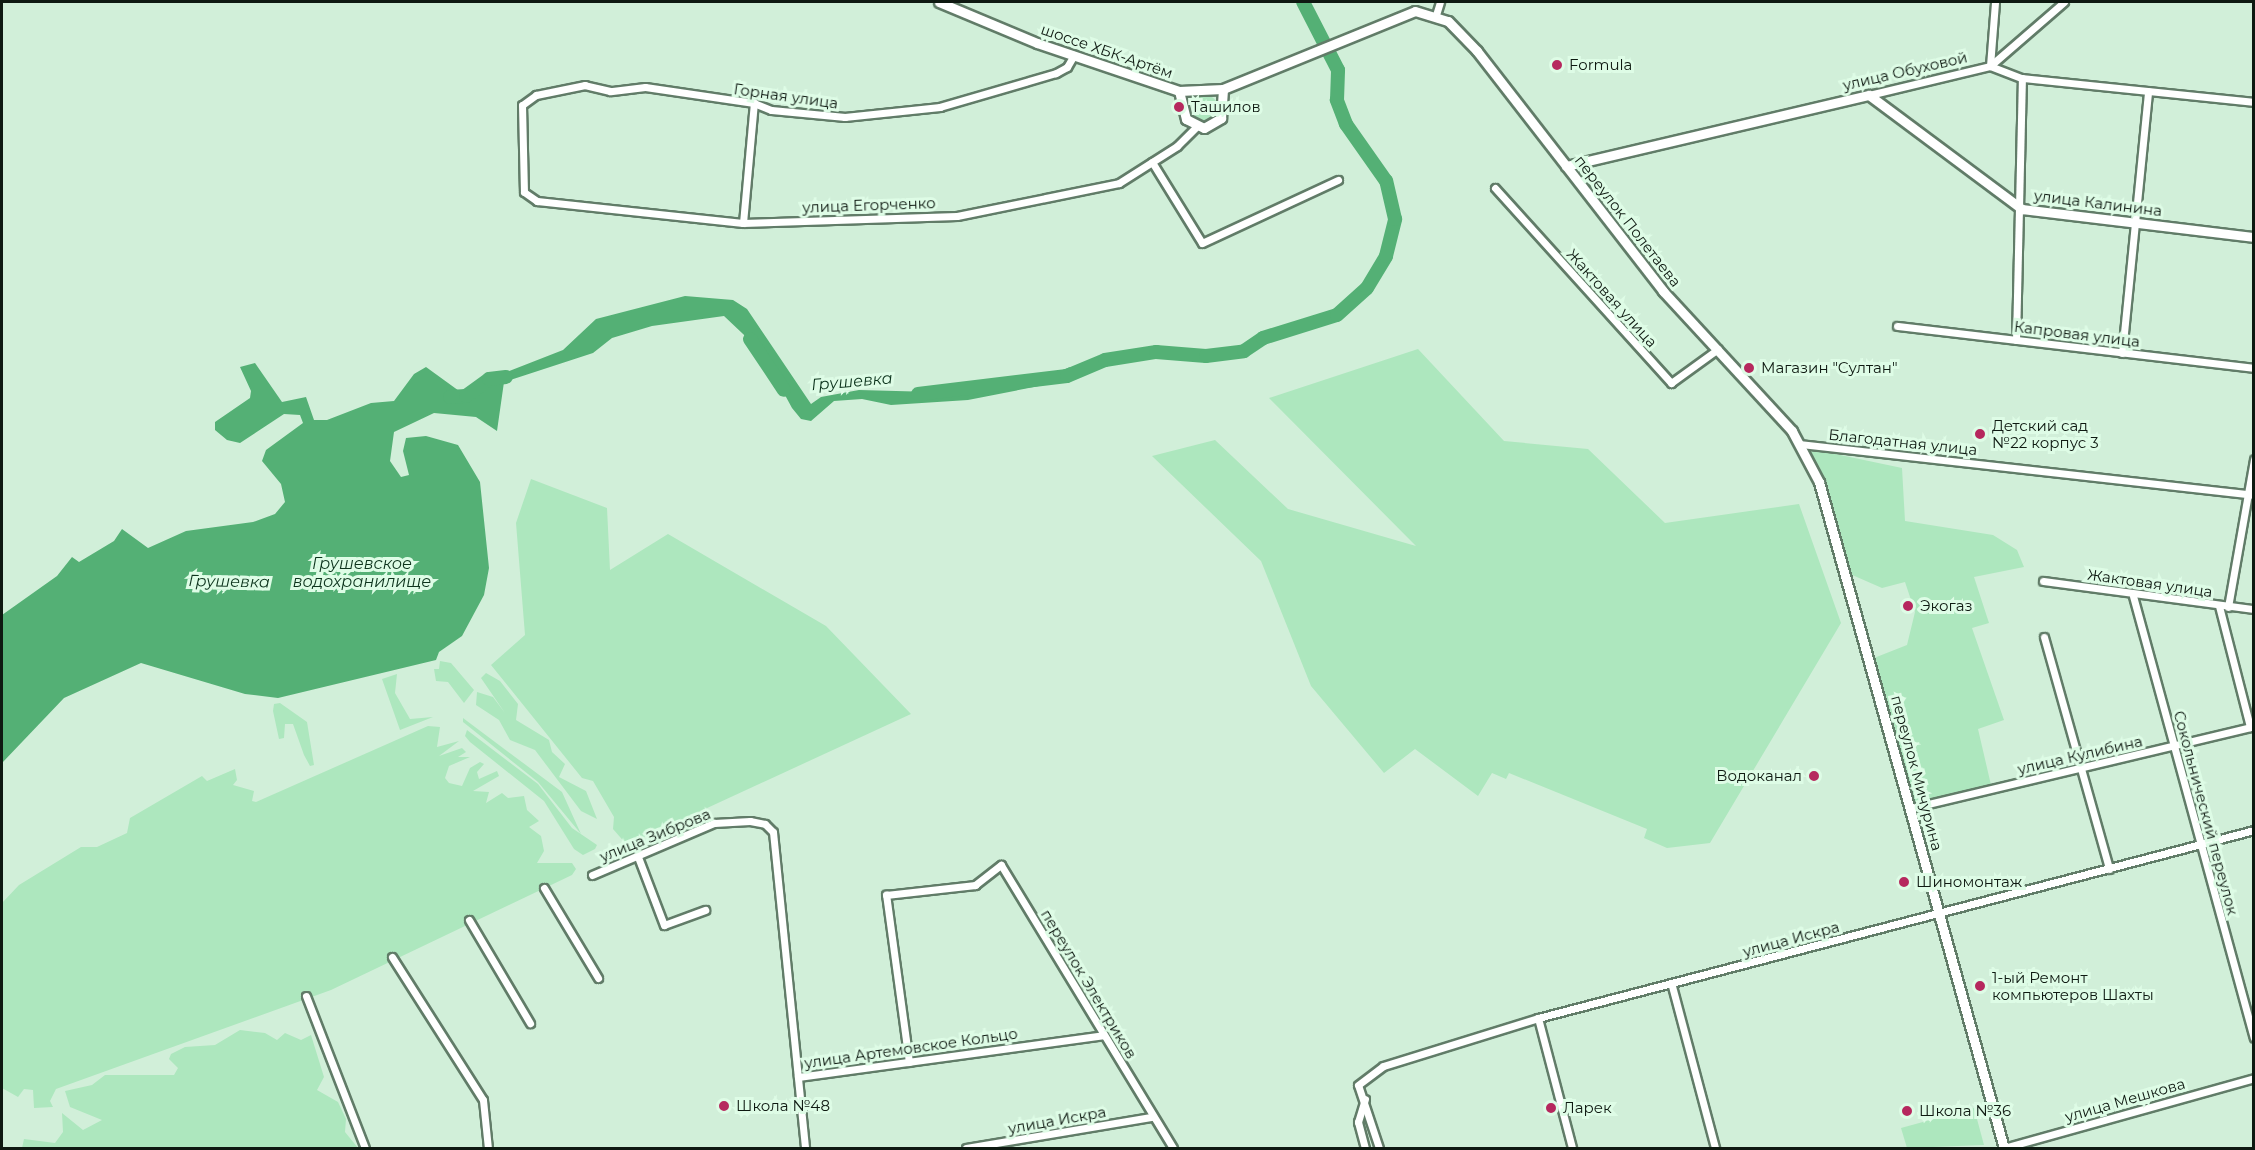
<!DOCTYPE html>
<meta charset="utf-8">
<style>
body{margin:0}
#map{position:relative;width:2255px;height:1150px;overflow:hidden;background:#d1efd9;font-family:Montserrat,sans-serif}
div>[style]{position:absolute}
[style*='--x']{left:calc(var(--x)*1px);top:calc(var(--y)*1px);width:calc(var(--w)*1px);rotate:calc(var(--a)*1deg)}
.green>*{inset:0;background:#ade7be}
.round{border-radius:50%}
.water>*{inset:0;background:#54b075}
.river>*{height:14px;margin:-7px;padding:0 7px;transform-origin:7px;border-radius:7px;background:#54b075}
.roads{filter:drop-shadow(2px 0 #617c68) drop-shadow(-2px 0 #617c68) drop-shadow(0 2px #617c68) drop-shadow(0 -2px #617c68)}
.street>*{height:7px;margin:-3.5px;padding:0 3.5px;transform-origin:3.5px;border-radius:3.5px;background:#fff}
.secondary>*{height:9px;margin:-4.5px;padding:0 4.5px;transform-origin:4.5px;border-radius:4.5px;background:#fff}
.dots>*{width:16px;height:16px;translate:-50% -50%;box-sizing:border-box;border:3px solid #defce6;border-radius:50%}
span{translate:-50% -50%;white-space:nowrap;text-align:center;line-height:1.15;-webkit-text-stroke:6px #defce6;paint-order:stroke}
.street-label{font-size:15px;color:#0e1911}
.poi-label{font-size:15px;color:#0e1911}
.left{translate:0 -50%;text-align:left}
.right{translate:-100% -50%;text-align:right}
.water-label{font-size:16px;color:#0c331c;font-style:italic}
.frame{position:absolute;inset:0;border:3px solid #0e1911;pointer-events:none}
</style>
<div id="map">
<div class="green">
<div class="round" style="left:1192px;top:95px;width:26px;height:26px"></div>
<div style="clip-path:polygon(1418px 349px,1504px 441px,1588px 449px,1665px 523px,1799px 504px,1841px 623px,1710px 843px,1667px 848px,1644px 838px,1647px 829px,1509px 773px,1506px 779px,1492px 773px,1478px 796px,1415px 749px,1384px 773px,1311px 686px,1261px 561px,1152px 456px,1215px 440px,1288px 509px,1416px 546px,1269px 398px)"></div>
<div style="clip-path:polygon(1807px 448px,1902px 468px,1905px 521px,1993px 535px,2017px 550px,2024px 567px,1974px 577px,1989px 623px,1972px 628px,2004px 720px,1978px 729px,1991px 785px,1913px 805px,1874px 658px,1907px 645px,1915px 612px,1905px 582px,1882px 588px,1850px 574px)"></div>
<div style="clip-path:polygon(531px 479px,607px 508px,610px 570px,668px 534px,826px 626px,911px 714px,627px 845px,613px 829px,614px 817px,593px 781px,582px 778px,491px 665px,525px 635px,516px 523px)"></div>
<div style="clip-path:polygon(440px 661px,451px 663px,474px 690px,464px 703px,448px 682px,436px 681px,434px 669px,439px 669px)"></div>
<div style="clip-path:polygon(486px 673px,500px 681px,518px 704px,516px 720px,549px 740px,552px 752px,565px 764px,559px 777px,586px 791px,597px 819px,581px 811px,535px 750px,510px 740px,499px 720px,476px 705px,477px 692px,493px 697px,505px 713px,481px 678px)"></div>
<div style="clip-path:polygon(397px 674px,395px 693px,410px 719px,433px 717px,400px 730px,382px 679px)"></div>
<div style="clip-path:polygon(280px 703px,307px 722px,314px 765px,310px 766px,304px 755px,293px 724px,285px 724px,284px 738px,279px 739px,273px 711px,274px 704px)"></div>
<div style="clip-path:polygon(463px 718px,562px 792px,581px 834px,538px 782px,463px 722px)"></div>
<div style="clip-path:polygon(428px 726px,440px 727px,437px 747px,459px 741px,439px 756px,462px 748px,466px 752px,458px 757px,470px 757px,449px 766px,445px 778px,449px 783px,462px 786px,470px 768px,480px 762px,484px 764px,477px 772px,479px 779px,497px 771px,499px 776px,473px 791px,489px 792px,486px 803px,502px 793px,508px 798px,524px 796px,527px 810px,539px 821px,529px 827px,541px 836px,544px 851px,537px 863px,572px 863px,576px 869px,572px 875px,331px 990px,56px 1089px,50px 1101px,53px 1107px,34px 1108px,33px 1090px,24px 1089px,18px 1097px,2px 1088px,2px 903px,19px 885px,81px 847px,97px 847px,127px 833px,130px 818px,202px 776px,207px 781px,235px 769px,237px 780px,233px 785px,254px 791px,252px 801px,256px 802px)"></div>
<div style="clip-path:polygon(467px 730px,538px 784px,572px 828px,597px 845px,595px 849px,583px 855px,574px 849px,544px 801px,470px 742px,465px 736px)"></div>
<div style="clip-path:polygon(240px 1030px,265px 1033px,277px 1040px,285px 1033px,301px 1040px,311px 1035px,324px 1077px,317px 1090px,338px 1102px,346px 1119px,345px 1132px,358px 1148px,22px 1148px,24px 1139px,55px 1143px,63px 1132px,62px 1113px,83px 1130px,102px 1120px,70px 1107px,65px 1091px,92px 1085px,105px 1075px,174px 1075px,178px 1068px,169px 1059px,171px 1054px,185px 1047px,215px 1045px)"></div>
<div style="clip-path:polygon(1974px 1108px,1984px 1145px,1907px 1148px,1901px 1128px)"></div>
</div>
<div class="water">
<div style="clip-path:polygon(685px 296px,733px 300px,747px 309px,811px 404px,821px 397px,859px 390px,933px 392px,1040px 379px,1070px 367px,1067px 376px,1044px 385px,968px 400px,891px 405px,862px 399px,834px 401px,811px 421px,801px 419px,792px 408px,761px 351px,724px 316px,652px 326px,612px 338px,593px 353px,504px 382px,497px 431px,476px 417px,434px 413px,394px 432px,390px 461px,401px 477px,409px 475px,403px 451px,406px 438px,426px 436px,458px 445px,480px 482px,489px 568px,484px 595px,462px 636px,439px 652px,436px 660px,278px 698px,245px 694px,141px 663px,64px 698px,2px 763px,2px 615px,57px 576px,72px 557px,79px 562px,114px 541px,122px 529px,148px 548px,186px 531px,253px 522px,275px 514px,285px 502px,281px 484px,262px 461px,266px 450px,303px 423px,300px 415px,284px 414px,240px 443px,227px 440px,215px 430px,215px 422px,250px 398px,251px 391px,240px 367px,255px 363px,282px 402px,306px 397px,314px 420px,327px 420px,371px 403px,394px 401px,414px 374px,426px 367px,466px 396px,489px 379px,563px 350px,596px 319px)"></div>
</div>
<div class="river">
<div style="--x:750;--y:339;--w:61;--a:56.3"></div>
<div style="--x:918;--y:394;--w:150;--a:-6.9"></div>
<div style="--x:1067;--y:376;--w:41;--a:-22.8"></div>
<div style="--x:1105;--y:360;--w:52;--a:-8.9"></div>
<div style="--x:1156;--y:352;--w:50;--a:4.6"></div>
<div style="--x:1206;--y:356;--w:38;--a:-7"></div>
<div style="--x:1244;--y:351;--w:23;--a:-34"></div>
<div style="--x:1263;--y:338;--w:77;--a:-17.3"></div>
<div style="--x:1337;--y:315;--w:40;--a:-42"></div>
<div style="--x:1367;--y:288;--w:37;--a:-59"></div>
<div style="--x:1386;--y:256;--w:38;--a:-76"></div>
<div style="--x:1395;--y:219;--w:39;--a:-103"></div>
<div style="--x:1386;--y:181;--w:70;--a:-125.1"></div>
<div style="--x:1346;--y:124;--w:26;--a:-111"></div>
<div style="--x:1337;--y:100;--w:30;--a:-88"></div>
<div style="--x:1338;--y:70;--w:76;--a:-117.2"></div>
<div style="--x:450;--y:397;--w:16;--a:-4"></div>
<div style="--x:466;--y:396;--w:29;--a:-36"></div>
<div style="--x:489;--y:379;--w:17;--a:-7"></div>
</div>
<div class="roads">
<div class="street">
<div style="--x:1436;--y:15;--w:14;--a:-73"></div>
<div style="--x:1074;--y:55;--w:14;--a:120"></div>
<div style="--x:1067;--y:67;--w:13;--a:151"></div>
<div style="--x:1056;--y:73;--w:121;--a:163.7"></div>
<div style="--x:940;--y:107;--w:96;--a:174"></div>
<div style="--x:845;--y:117;--w:74;--a:-174.6"></div>
<div style="--x:771;--y:110;--w:18;--a:-158"></div>
<div style="--x:754;--y:103;--w:110;--a:-171.6"></div>
<div style="--x:645;--y:87;--w:35;--a:173"></div>
<div style="--x:610;--y:91;--w:26;--a:-167"></div>
<div style="--x:585;--y:85;--w:50;--a:168.5"></div>
<div style="--x:536;--y:95;--w:17;--a:144"></div>
<div style="--x:522;--y:105;--w:87;--a:88.7"></div>
<div style="--x:524;--y:192;--w:16;--a:35"></div>
<div style="--x:537;--y:201;--w:207;--a:6.1"></div>
<div style="--x:743;--y:223;--w:214;--a:-1.9"></div>
<div style="--x:957;--y:216;--w:165;--a:-11.5"></div>
<div style="--x:1119;--y:183;--w:69;--a:-32.5"></div>
<div style="--x:1177;--y:146;--w:27;--a:-45"></div>
<div style="--x:1990;--y:66;--w:98;--a:-40.9"></div>
<div style="--x:1990;--y:66;--w:64;--a:-85.5"></div>
<div style="--x:1869;--y:95;--w:124;--a:-13.5"></div>
<div style="--x:1990;--y:66;--w:34;--a:21"></div>
<div style="--x:2022;--y:78;--w:233;--a:5.9"></div>
<div style="--x:1152;--y:162;--w:95;--a:58.3"></div>
<div style="--x:1202;--y:243;--w:150;--a:-24.9"></div>
<div style="--x:1495;--y:188;--w:263;--a:47.9"></div>
<div style="--x:1671;--y:383;--w:58;--a:-35.9"></div>
<div style="--x:743;--y:223;--w:121;--a:-84.8"></div>
<div style="--x:1897;--y:326;--w:359;--a:6.7"></div>
<div style="--x:2016;--y:340;--w:262;--a:-88.7"></div>
<div style="--x:2122;--y:353;--w:263;--a:-84.3"></div>
<div style="--x:1800;--y:444;--w:457;--a:6.4"></div>
<div style="--x:2043;--y:581;--w:213;--a:7.6"></div>
<div style="--x:2133;--y:596;--w:458;--a:74.7"></div>
<div style="--x:2219;--y:606;--w:125;--a:75.6"></div>
<div style="--x:2228;--y:607;--w:150;--a:-80"></div>
<div style="--x:2044;--y:637;--w:241;--a:74.3"></div>
<div style="--x:1911;--y:808;--w:353;--a:-13.4"></div>
<div style="--x:638;--y:857;--w:73;--a:69.1"></div>
<div style="--x:664;--y:925;--w:44;--a:-20.1"></div>
<div style="--x:592;--y:875;--w:133;--a:-23.1"></div>
<div style="--x:714;--y:823;--w:36;--a:-3"></div>
<div style="--x:750;--y:821;--w:15;--a:11"></div>
<div style="--x:765;--y:824;--w:11;--a:45"></div>
<div style="--x:773;--y:832;--w:318;--a:84.2"></div>
<div style="--x:544;--y:888;--w:105;--a:59"></div>
<div style="--x:469;--y:920;--w:120;--a:59.4"></div>
<div style="--x:392;--y:957;--w:169;--a:57.5"></div>
<div style="--x:483;--y:1100;--w:48;--a:84.1"></div>
<div style="--x:1672;--y:986;--w:168;--a:75.1"></div>
<div style="--x:306;--y:996;--w:163;--a:68.8"></div>
<div style="--x:1538;--y:1018;--w:134;--a:75.3"></div>
<div style="--x:909;--y:1062;--w:169;--a:-97.8"></div>
<div style="--x:886;--y:895;--w:90;--a:-6.4"></div>
<div style="--x:975;--y:885;--w:33;--a:-38"></div>
<div style="--x:1001;--y:865;--w:331;--a:58.7"></div>
<div style="--x:798;--y:1077;--w:308;--a:-7.8"></div>
<div style="--x:1365;--y:1099;--w:24;--a:107"></div>
<div style="--x:1358;--y:1122;--w:27;--a:75"></div>
<div style="--x:966;--y:1148;--w:189;--a:-9.5"></div>
<div style="--x:1379;--y:1148;--w:66;--a:-108.4"></div>
<div style="--x:1358;--y:1085;--w:31;--a:-37"></div>
<div style="--x:1383;--y:1066;--w:162;--a:-17.2"></div>
<div style="--x:1538;--y:1018;--w:740;--a:-14.71"></div>
<div style="--x:2004;--y:1148;--w:260;--a:-15.6"></div>
</div>
<div class="secondary">
<div style="--x:939;--y:2;--w:106;--a:22.7"></div>
<div style="--x:1037;--y:43;--w:150;--a:18.7"></div>
<div style="--x:1179;--y:91;--w:44;--a:-2.6"></div>
<div style="--x:1223;--y:89;--w:207;--a:-22.1"></div>
<div style="--x:1415;--y:11;--w:34;--a:17"></div>
<div style="--x:1448;--y:21;--w:42;--a:46"></div>
<div style="--x:1477;--y:51;--w:304;--a:52.2"></div>
<div style="--x:1663;--y:291;--w:190;--a:47.3"></div>
<div style="--x:1792;--y:431;--w:58;--a:62.1"></div>
<div style="--x:1819;--y:482;--w:691;--a:74.48"></div>
<div style="--x:1179;--y:91;--w:29;--a:76"></div>
<div style="--x:1186;--y:119;--w:20;--a:27"></div>
<div style="--x:1204;--y:128;--w:20;--a:-30"></div>
<div style="--x:1221;--y:118;--w:29;--a:-86"></div>
<div style="--x:1566;--y:166;--w:311;--a:-13.2"></div>
<div style="--x:1869;--y:95;--w:191;--a:36.7"></div>
<div style="--x:2022;--y:209;--w:234;--a:6.9"></div>
</div>
</div>
<div class="dots">
<div style="left:1557px;top:65px;background:#b6285e"></div>
<div style="left:1179px;top:107px;background:#b6285e"></div>
<div style="left:1749px;top:368px;background:#b6285e"></div>
<div style="left:1980px;top:434px;background:#b6285e"></div>
<div style="left:1908px;top:606px;background:#b6285e"></div>
<div style="left:1814px;top:776px;background:#b6285e"></div>
<div style="left:1904px;top:882px;background:#b6285e"></div>
<div style="left:1980px;top:986px;background:#b6285e"></div>
<div style="left:724px;top:1106px;background:#b6285e"></div>
<div style="left:1551px;top:1108px;background:#b6285e"></div>
<div style="left:1907px;top:1111px;background:#b6285e"></div>
</div>
<div class="street-label">
<span style="left:1107px;top:51px;rotate:19deg">шоссе ХБК-Артём</span>
<span style="left:1905px;top:71px;rotate:-13deg">улица Обуховой</span>
<span style="left:786px;top:96px;rotate:8deg">Горная улица</span>
<span style="left:2098px;top:203px;rotate:7deg">улица Калинина</span>
<span style="left:869px;top:205px;rotate:-2deg">улица Егорченко</span>
<span style="left:1628px;top:221px;rotate:52deg">переулок Полетаева</span>
<span style="left:1612px;top:298px;rotate:48deg">Жактовая улица</span>
<span style="left:2077px;top:334px;rotate:7deg">Капровая улица</span>
<span style="left:1903px;top:442px;rotate:6deg">Благодатная улица</span>
<span style="left:2150px;top:583px;rotate:8deg">Жактовая улица</span>
<span style="left:2080px;top:755px;rotate:-13deg">улица Кулибина</span>
<span style="left:1917px;top:773px;rotate:75deg">переулок Мичурина</span>
<span style="left:2206px;top:813px;rotate:75deg">Сокольнический переулок</span>
<span style="left:655px;top:835px;rotate:-22deg">улица Зиброва</span>
<span style="left:1791px;top:939px;rotate:-15deg">улица Искра</span>
<span style="left:1089px;top:984px;rotate:59deg">переулок Электриков</span>
<span style="left:911px;top:1048px;rotate:-8deg">улица Артемовское Кольцо</span>
<span style="left:2125px;top:1100px;rotate:-16deg">улица Мешкова</span>
<span style="left:1057px;top:1120px;rotate:-10deg">улица Искра</span>
</div>
<div class="poi-label">
<span class="left" style="left:1569px;top:65px">Formula</span>
<span class="left" style="left:1191px;top:107px">Ташилов</span>
<span class="left" style="left:1761px;top:368px">Магазин "Султан"</span>
<span class="left" style="left:1992px;top:434px">Детский сад<br>№22 корпус 3</span>
<span class="left" style="left:1920px;top:606px">Экогаз</span>
<span class="right" style="left:1802px;top:776px">Водоканал</span>
<span class="left" style="left:1916px;top:882px">Шиномонтаж</span>
<span class="left" style="left:1992px;top:986px">1-ый Ремонт<br>компьютеров Шахты</span>
<span class="left" style="left:736px;top:1106px">Школа №48</span>
<span class="left" style="left:1563px;top:1108px">Ларек</span>
<span class="left" style="left:1919px;top:1111px">Школа №36</span>
</div>
<div class="water-label">
<span style="left:852px;top:382px;rotate:-5deg">Грушевка</span>
<span style="left:362px;top:573px">Грушевское<br>водохранилище</span>
<span style="left:229px;top:582px;rotate:1deg">Грушевка</span>
</div>
<div class="frame"></div>
</div>
